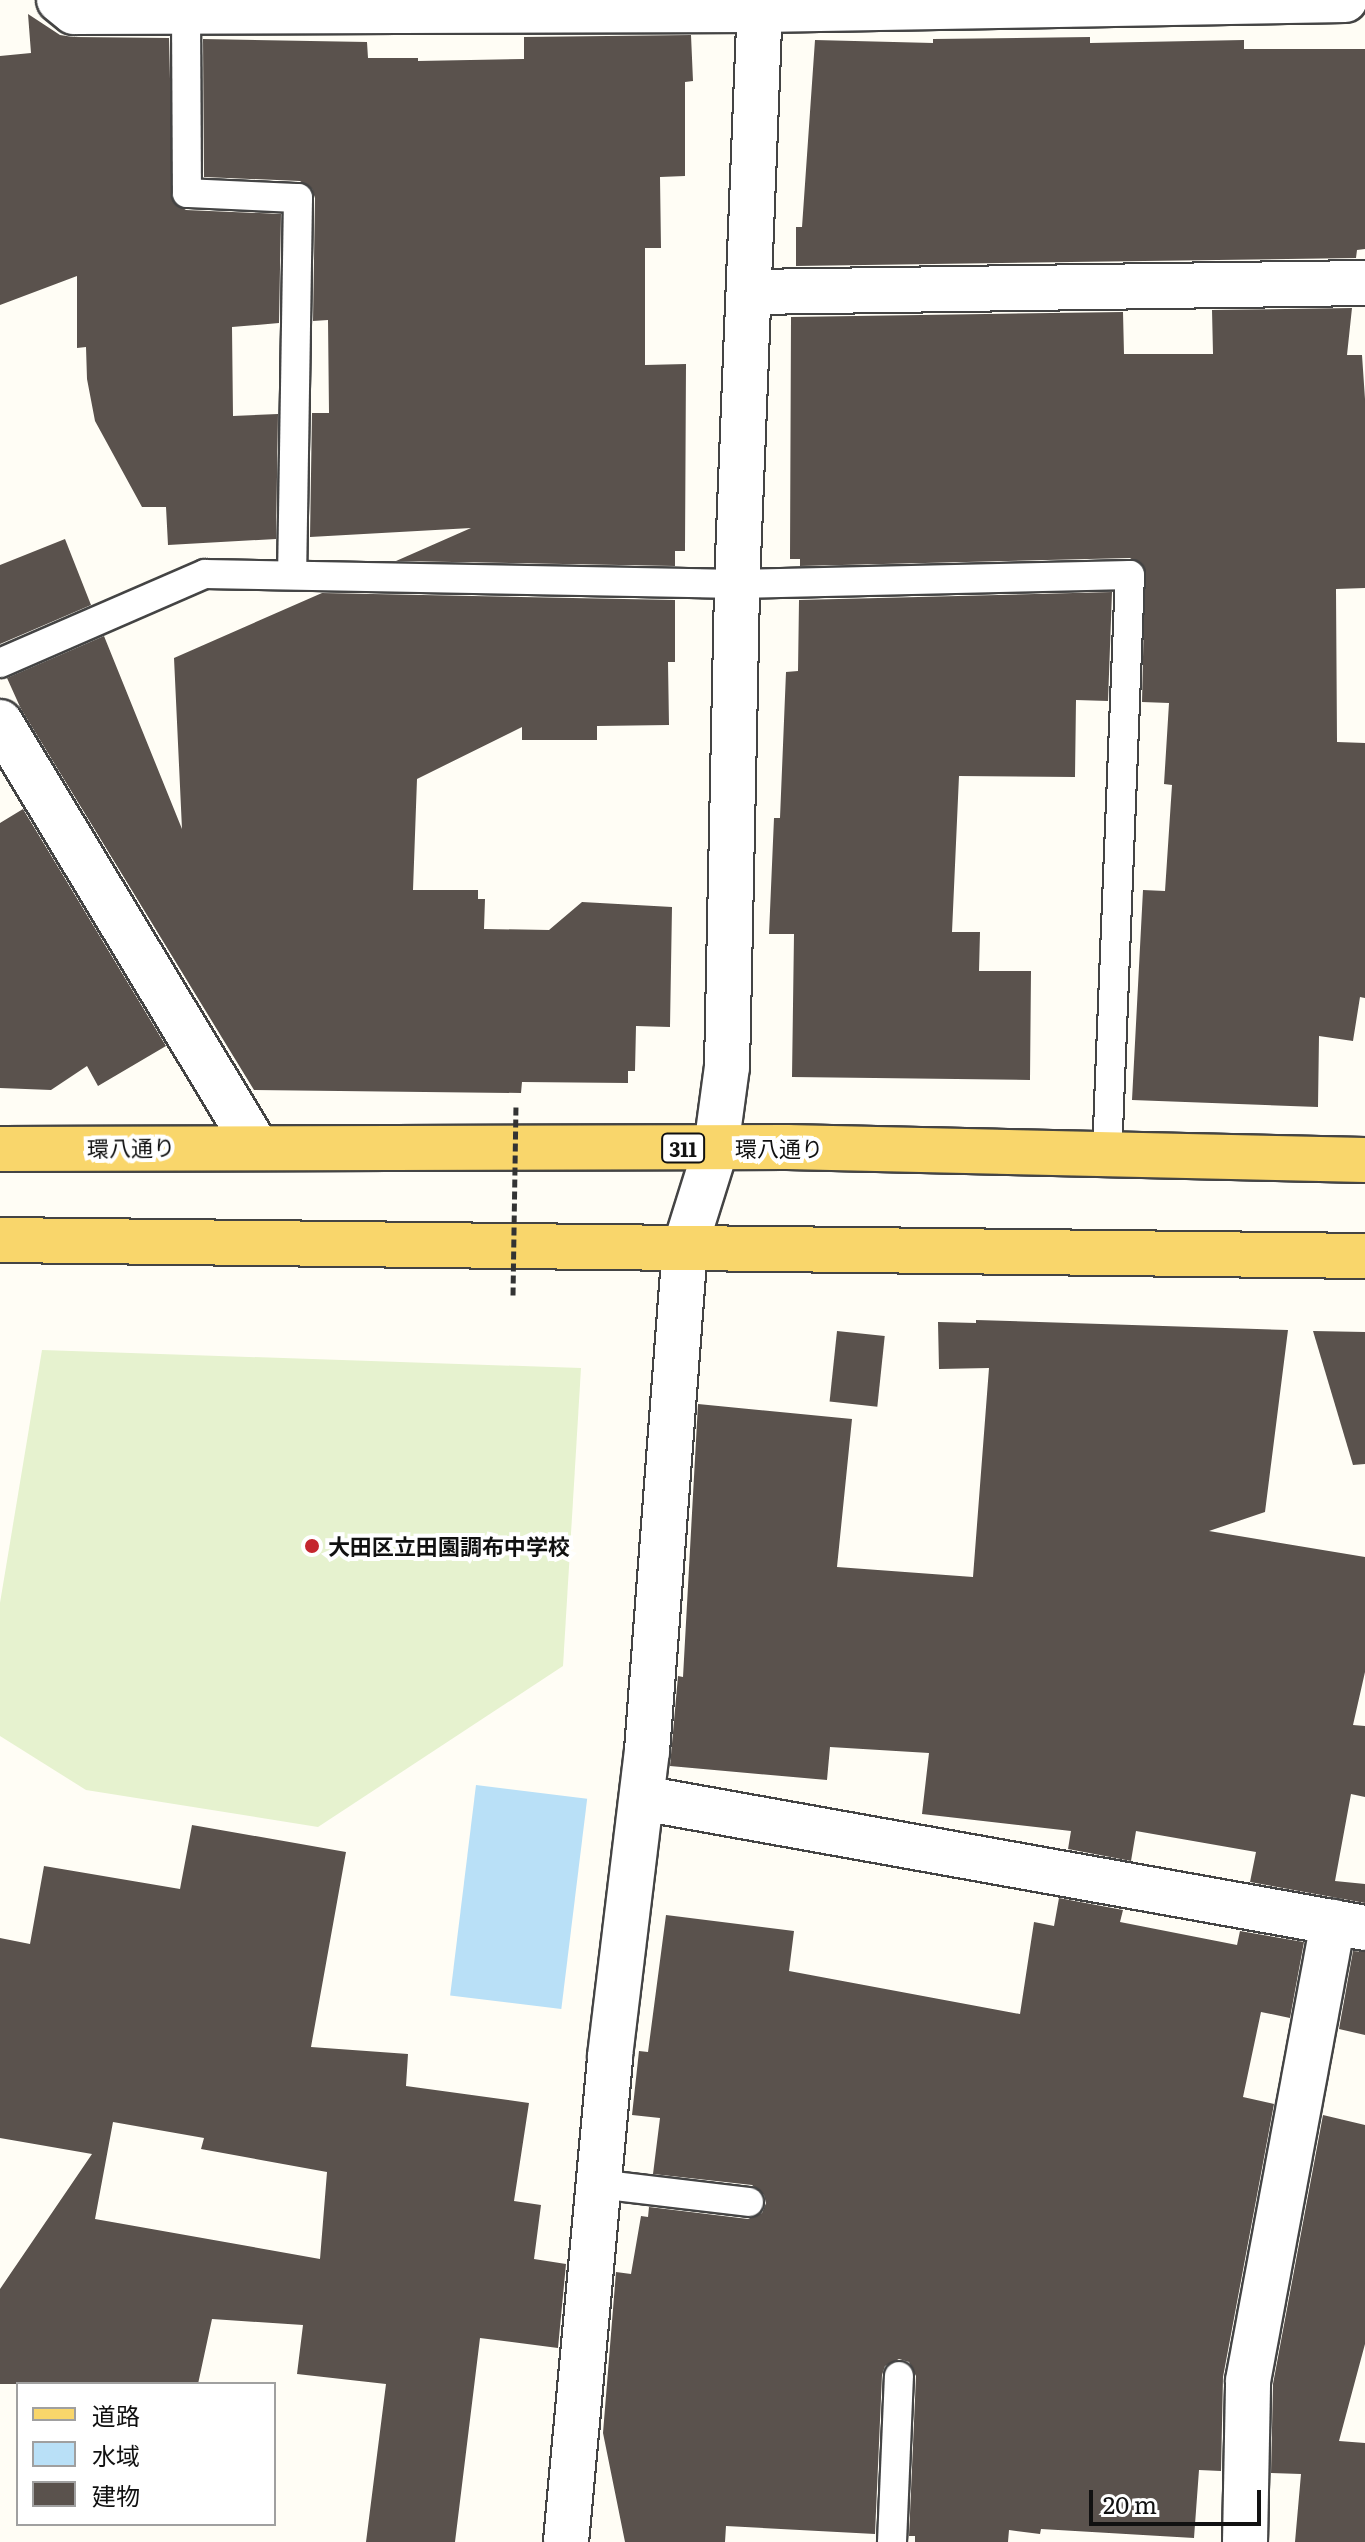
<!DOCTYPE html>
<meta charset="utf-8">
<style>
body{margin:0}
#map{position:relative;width:1365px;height:2542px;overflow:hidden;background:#fffdf5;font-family:Literata,"Noto Sans JP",serif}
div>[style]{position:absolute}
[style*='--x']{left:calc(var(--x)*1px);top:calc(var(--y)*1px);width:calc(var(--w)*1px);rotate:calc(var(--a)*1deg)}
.pitch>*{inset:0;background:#e6f2cf}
.water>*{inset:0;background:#b9e0f7;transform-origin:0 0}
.building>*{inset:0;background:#5a524d;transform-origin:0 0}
.roads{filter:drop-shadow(2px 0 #444) drop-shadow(-2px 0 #444) drop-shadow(0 2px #444) drop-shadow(0 -2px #444)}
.service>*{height:28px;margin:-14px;padding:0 14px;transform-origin:14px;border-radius:14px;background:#fff}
.minor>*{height:44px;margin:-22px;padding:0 22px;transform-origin:22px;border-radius:22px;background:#fff}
.tertiary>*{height:44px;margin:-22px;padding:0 22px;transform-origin:22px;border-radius:22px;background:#fff}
.primary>*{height:44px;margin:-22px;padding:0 22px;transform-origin:22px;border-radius:22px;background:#f9d66b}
.path-bridge>*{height:5px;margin-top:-2.5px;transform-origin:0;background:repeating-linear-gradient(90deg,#333 0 8px,transparent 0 12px)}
.dots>*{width:22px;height:22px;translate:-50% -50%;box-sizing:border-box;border:4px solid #fff;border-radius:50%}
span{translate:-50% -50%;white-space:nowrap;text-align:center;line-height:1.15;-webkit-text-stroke:8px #fff;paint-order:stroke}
.shield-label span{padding:2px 6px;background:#fff;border:2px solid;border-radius:6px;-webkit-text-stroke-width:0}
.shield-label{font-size:20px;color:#111;font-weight:700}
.street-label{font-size:22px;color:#111}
.poi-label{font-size:22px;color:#111;font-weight:700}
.left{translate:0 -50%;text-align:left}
.legend{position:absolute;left:16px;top:2382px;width:260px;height:144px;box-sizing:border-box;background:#fff;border:2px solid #a0a0a0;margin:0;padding:10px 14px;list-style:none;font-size:24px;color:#111}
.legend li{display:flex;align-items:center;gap:16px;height:40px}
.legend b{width:40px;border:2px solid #a0a0a0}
.scale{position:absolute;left:1089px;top:2490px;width:172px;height:36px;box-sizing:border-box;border:4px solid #111;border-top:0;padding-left:10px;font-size:24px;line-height:28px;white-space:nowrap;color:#111;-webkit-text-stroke:6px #fff;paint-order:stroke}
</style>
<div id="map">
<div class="pitch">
<div style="clip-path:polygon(42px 1350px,581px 1368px,563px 1666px,318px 1827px,86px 1790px,0 1736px,0 1603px)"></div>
</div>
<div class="water">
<div style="left:476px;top:1785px;width:112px;height:212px;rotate:7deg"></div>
</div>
<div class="building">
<div style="clip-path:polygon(28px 14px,60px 35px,73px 37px,169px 38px,173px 202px,186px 210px,281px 214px,279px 323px,232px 327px,233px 416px,278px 414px,276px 539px,168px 545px,166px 507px,142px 507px,95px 421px,87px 379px,86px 347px,77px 348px,77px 276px,0 305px,0 56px,31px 53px)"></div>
<div style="clip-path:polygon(691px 35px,693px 81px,685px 82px,685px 176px,660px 177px,661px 248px,645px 248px,645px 365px,686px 364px,685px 551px,675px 551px,675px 566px,396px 561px,471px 528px,310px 537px,312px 413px,329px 413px,328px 320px,313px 321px,315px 198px,312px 189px,300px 181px,204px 177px,203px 39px,367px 42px,368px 58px,418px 58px,418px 61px,524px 59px,524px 37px)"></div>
<div style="clip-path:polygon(1090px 37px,1090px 43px,1244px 40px,1244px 49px,1365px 49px,1365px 249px,1357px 250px,1356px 258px,796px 266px,796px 227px,802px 227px,815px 40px,933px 43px,933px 39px)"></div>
<div style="clip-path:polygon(1352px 308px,1347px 355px,1362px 355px,1365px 399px,1365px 588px,1336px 589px,1337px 742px,1365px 743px,1365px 998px,1360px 997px,1353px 1041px,1319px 1036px,1318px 1107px,1132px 1100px,1143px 890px,1165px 891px,1172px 785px,1164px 784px,1169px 703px,1142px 702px,1145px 568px,1130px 558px,800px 566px,800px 559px,790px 559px,791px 317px,1123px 312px,1124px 354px,1213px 354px,1212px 310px)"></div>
<div style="clip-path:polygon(65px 539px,91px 605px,0 644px,0 565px)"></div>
<div style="clip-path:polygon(1112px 592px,1108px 701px,1076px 700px,1075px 777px,959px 776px,952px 932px,980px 932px,979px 971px,1031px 971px,1030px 1080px,792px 1077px,794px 934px,769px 934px,774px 818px,780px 818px,786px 672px,798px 671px,799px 600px)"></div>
<div style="clip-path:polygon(322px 593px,675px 600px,675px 662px,668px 662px,669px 725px,597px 726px,597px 740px,522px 740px,522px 727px,417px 779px,413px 890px,478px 890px,478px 899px,485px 899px,484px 929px,549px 930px,582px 902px,672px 907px,670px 1027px,636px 1026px,635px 1071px,628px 1071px,628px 1083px,522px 1082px,521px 1093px,254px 1090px,21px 709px,7px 678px,104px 636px,182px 829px,174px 658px)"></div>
<div style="clip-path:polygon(23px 809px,166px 1046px,98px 1086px,87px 1066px,51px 1090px,0 1088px,0 823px)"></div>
<div style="clip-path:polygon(976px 1320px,1288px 1330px,1265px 1512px,1209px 1531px,1365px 1557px,1365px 1672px,1353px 1725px,1365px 1726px,1365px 1797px,1351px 1794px,1335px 1881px,1365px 1884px,1365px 1903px,1250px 1882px,1256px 1852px,1136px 1831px,1131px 1861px,1068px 1849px,1071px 1831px,922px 1814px,929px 1753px,830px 1747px,827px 1780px,670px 1766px,678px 1676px,683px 1677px,698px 1404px,852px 1419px,837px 1567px,973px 1577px,989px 1368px,939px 1369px,938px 1322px,976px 1323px)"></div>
<div style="left:837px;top:1331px;width:48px;height:71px;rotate:6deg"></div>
<div style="clip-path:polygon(1313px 1331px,1365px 1332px,1365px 1464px,1353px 1465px)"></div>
<div style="clip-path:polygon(evenodd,192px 1825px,346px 1852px,311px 2047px,408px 2054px,406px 2086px,529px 2103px,514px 2201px,541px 2205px,534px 2259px,566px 2264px,558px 2348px,480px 2338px,455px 2542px,366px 2542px,386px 2384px,297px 2374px,303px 2325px,212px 2319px,198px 2384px,0 2384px,0 2289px,92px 2154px,0 2138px,0 1938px,30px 1944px,44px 1866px,180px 1889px,192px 1825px,113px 2122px,204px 2138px,201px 2149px,327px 2172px,320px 2259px,95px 2219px,113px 2122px)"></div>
<div style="clip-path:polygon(1059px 1898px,1123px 1910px,1120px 1922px,1237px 1945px,1240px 1931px,1304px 1942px,1290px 2018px,1261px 2012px,1243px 2097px,1274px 2104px,1223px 2377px,1221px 2471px,1199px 2470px,1194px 2538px,1041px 2529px,1040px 2534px,1009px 2530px,1008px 2542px,915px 2542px,915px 2536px,909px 2536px,916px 2376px,909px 2362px,899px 2359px,885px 2366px,882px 2375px,875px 2534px,726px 2526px,725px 2542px,625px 2542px,603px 2433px,616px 2272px,631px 2274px,641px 2216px,648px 2217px,649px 2207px,748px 2219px,762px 2213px,766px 2203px,764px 2195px,752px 2185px,653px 2174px,660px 2118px,632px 2115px,639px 2051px,648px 2052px,666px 1915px,794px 1931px,789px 1971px,1020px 2014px,1034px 1922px,1054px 1926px)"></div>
<div style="clip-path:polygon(1353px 1951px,1365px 1952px,1365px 2035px,1339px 2029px)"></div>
<div style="clip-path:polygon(1323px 2115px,1365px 2125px,1365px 2344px,1339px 2441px,1365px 2443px,1365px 2542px,1295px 2542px,1301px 2474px,1271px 2473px,1273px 2384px)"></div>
</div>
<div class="roads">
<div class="service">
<div style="--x:186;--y:12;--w:181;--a:89.7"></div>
<div style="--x:187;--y:193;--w:111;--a:2.6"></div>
<div style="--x:298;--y:198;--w:377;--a:90.9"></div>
<div style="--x:0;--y:663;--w:223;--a:-23.5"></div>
<div style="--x:205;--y:574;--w:532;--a:1.08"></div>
<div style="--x:737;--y:584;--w:393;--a:-1.3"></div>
<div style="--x:1130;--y:575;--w:581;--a:92.27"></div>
<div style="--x:598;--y:2184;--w:152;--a:6.8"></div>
<div style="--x:892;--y:2542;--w:166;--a:-87.6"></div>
</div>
<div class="minor">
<div style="--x:59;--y:0;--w:19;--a:39"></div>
<div style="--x:74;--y:12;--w:686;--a:-0.17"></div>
<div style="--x:760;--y:10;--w:585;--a:-0.98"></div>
<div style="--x:751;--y:292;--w:614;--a:-0.84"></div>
<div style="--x:0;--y:722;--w:494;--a:58.9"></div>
<div style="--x:642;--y:1798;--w:735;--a:10.19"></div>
<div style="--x:566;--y:2542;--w:488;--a:-84.8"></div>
<div style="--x:610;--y:2056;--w:307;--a:-83.1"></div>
<div style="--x:647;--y:1751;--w:505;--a:-85.69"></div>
<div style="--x:1245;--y:2542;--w:161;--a:-88.9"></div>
<div style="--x:1248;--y:2381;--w:467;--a:-79.5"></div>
</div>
<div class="tertiary">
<div style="--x:685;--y:1247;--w:104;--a:-72.6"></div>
<div style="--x:716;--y:1148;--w:82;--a:-82.3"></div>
<div style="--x:727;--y:1067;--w:483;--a:-88.8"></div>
<div style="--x:737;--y:584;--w:584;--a:-87.74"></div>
</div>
<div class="primary">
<div style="--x:0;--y:1149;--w:787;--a:-0.15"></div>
<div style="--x:787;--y:1147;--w:578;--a:1.29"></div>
<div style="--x:0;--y:1240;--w:1365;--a:0.67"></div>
</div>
</div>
<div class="path-bridge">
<div style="--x:513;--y:1295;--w:191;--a:-89.1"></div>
</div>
<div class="dots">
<div style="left:312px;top:1546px;background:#c4262e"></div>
</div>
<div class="shield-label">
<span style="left:683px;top:1148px">311</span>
</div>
<div class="street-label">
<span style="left:131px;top:1147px;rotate:-1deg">環八通り</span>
<span style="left:779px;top:1148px">環八通り</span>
</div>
<div class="poi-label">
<span class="left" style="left:328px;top:1546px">大田区立田園調布中学校</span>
</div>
<ul class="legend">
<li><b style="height:10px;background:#f9d66b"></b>道路</li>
<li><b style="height:22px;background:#b9e0f7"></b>水域</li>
<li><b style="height:22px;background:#5a524d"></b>建物</li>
</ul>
<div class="scale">20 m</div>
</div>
